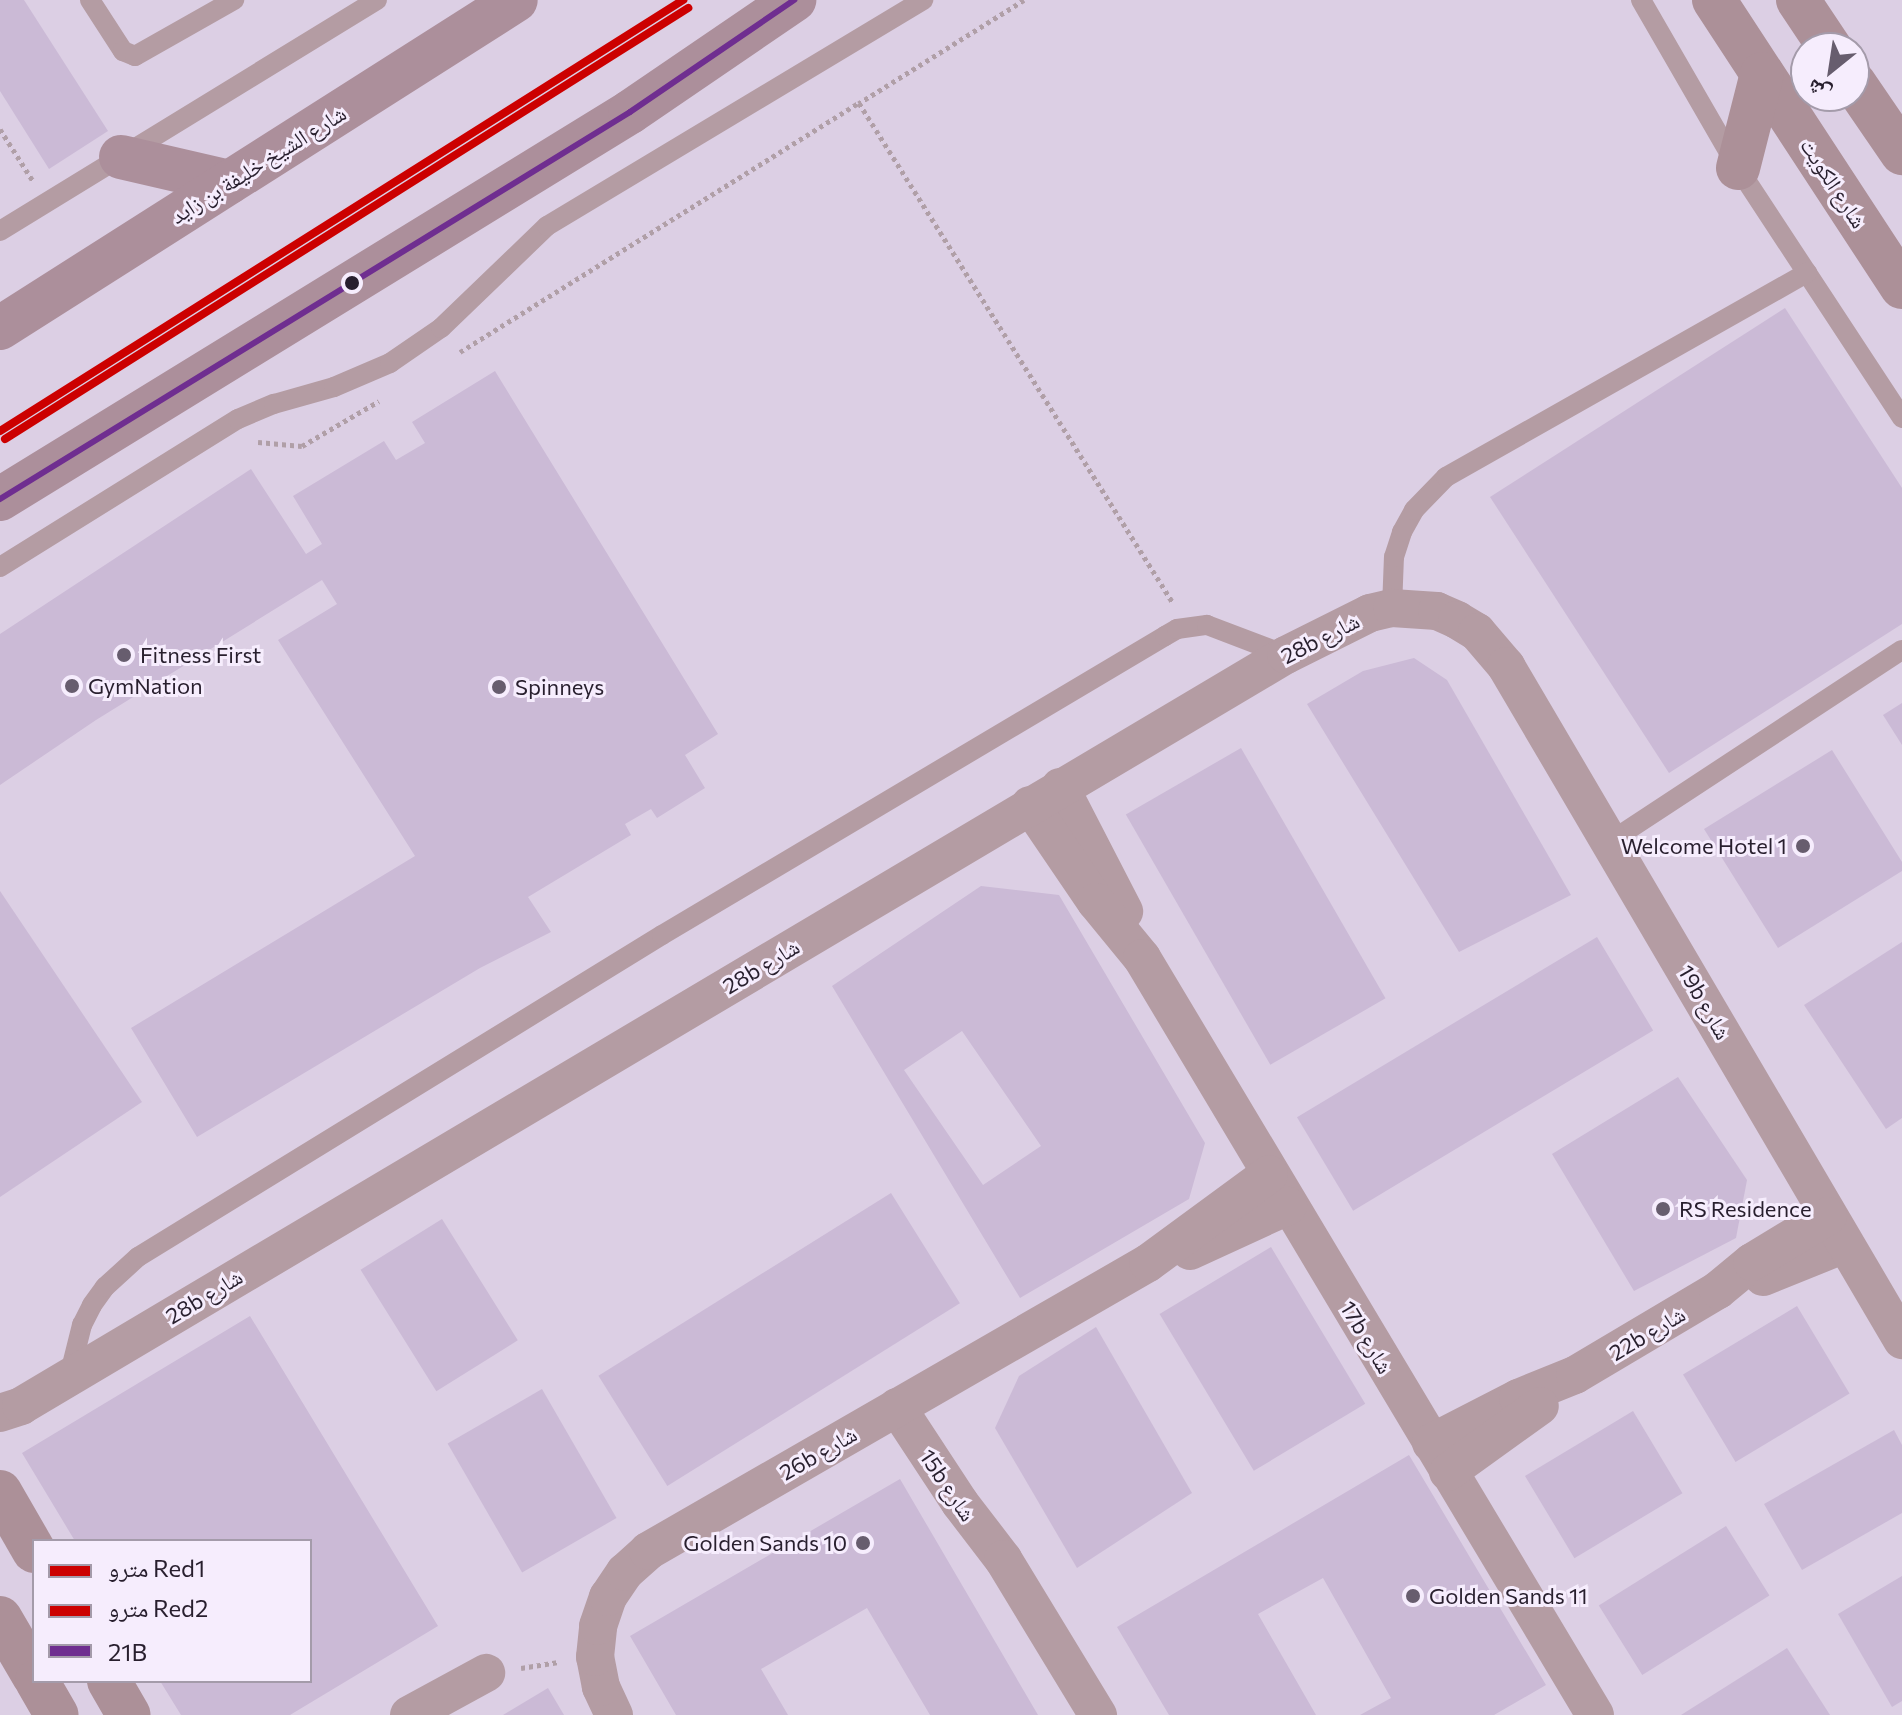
<!DOCTYPE html>
<meta charset="utf-8">
<style>
body{margin:0}
#map{position:relative;width:1902px;height:1715px;overflow:hidden;background:#dccfe4;font-family:Commissioner,"Noto Naskh Arabic",sans-serif}
div>[style]{position:absolute}
[style*='--x']{left:calc(var(--x)*1px);top:calc(var(--y)*1px);width:calc(var(--w)*1px);rotate:calc(var(--a)*1deg)}
.building>*{inset:0;background:#cbbad6;transform-origin:0 0}
.path>*{height:5px;margin-top:-2.5px;transform-origin:0;background:repeating-linear-gradient(90deg,#b09fa7 0 4px,transparent 0 8px)}
.lane>*{height:20px;margin:-10px;padding:0 10px;transform-origin:10px;border-radius:10px;background:#b49ca3}
.street>*{height:38px;margin:-19px;padding:0 19px;transform-origin:19px;border-radius:19px;background:#b49ca3}
.secondary>*{height:44px;margin:-22px;padding:0 22px;transform-origin:22px;border-radius:22px;background:#ac9098}
.primary>*{height:44px;margin:-22px;padding:0 22px;transform-origin:22px;border-radius:22px;background:#ac8f9b}
.bus-1>*{height:6px;margin:-3px;padding:0 3px;transform-origin:3px;border-radius:3px;background:#6f2e90}
.metro-1>*{height:8px;margin:-4px;padding:0 4px;transform-origin:4px;border-radius:4px;background:#c00}
.metro-2>*{height:8px;margin:-4px;padding:0 4px;transform-origin:4px;border-radius:4px;background:#c00}
.dots>*{width:22px;height:22px;translate:-50% -50%;box-sizing:border-box;border:4px solid #f6edfd;border-radius:50%}
span{translate:-50% -50%;white-space:nowrap;text-align:center;line-height:1.15;-webkit-text-stroke:6px #f6edfd;paint-order:stroke}
.street-label{font-size:22px;color:#281f2e}
.poi-label{font-size:22px;color:#281f2e}
.left{translate:0 -50%;text-align:left}
.right{translate:-100% -50%;text-align:right}
.legend{position:absolute;left:32px;top:1539px;width:280px;height:144px;box-sizing:border-box;background:#f6edfd;border:2px solid #a49baa;margin:0;padding:10px 14px;list-style:none;font-size:24px;color:#281f2e}
.legend li{display:flex;align-items:center;gap:16px;height:40px}
.legend b{width:40px;border:2px solid #a49baa}
.north{position:absolute;left:1790px;top:32px;width:80px;height:80px;box-sizing:border-box;background:#f6edfd;border:2px solid #a49baa;border-radius:50%;rotate:210deg;font-size:22px;font-weight:700;line-height:32px;text-align:center;color:#281f2e}
.north::after{content:'';display:block;margin:auto;width:28px;height:36px;background:#675d6e;clip-path:polygon(50% 0,100% 100%,50% 72%,0 100%)}
</style>
<div id="map">
<div class="building">
<div style="clip-path:polygon(0 0,24px 0,108px 131px,49px 169px,0 91px)"></div>
<div style="clip-path:polygon(1785px 308px,1902px 488px,1902px 624px,1669px 773px,1490px 497px)"></div>
<div style="clip-path:polygon(495px 371px,718px 734px,685px 755px,705px 788px,657px 818px,651px 809px,625px 824px,631px 835px,528px 897px,551px 932px,480px 968px,197px 1137px,131px 1028px,415px 856px,278px 640px,337px 604px,322px 580px,96px 720px,0 785px,0 634px,251px 469px,306px 554px,322px 544px,293px 496px,384px 441px,396px 460px,425px 443px,412px 422px)"></div>
<div style="clip-path:polygon(1414px 658px,1447px 680px,1571px 895px,1459px 952px,1307px 704px,1363px 671px)"></div>
<div style="clip-path:polygon(1902px 703px,1902px 745px,1883px 715px)"></div>
<div style="left:1241px;top:748px;width:289px;height:133px;rotate:60deg"></div>
<div style="clip-path:polygon(1832px 750px,1902px 862px,1902px 871px,1778px 948px,1704px 829px)"></div>
<div style="clip-path:polygon(evenodd,981px 886px,1059px 895px,1205px 1143px,1189px 1199px,1020px 1298px,832px 986px,981px 886px,962px 1031px,1041px 1146px,983px 1185px,904px 1070px,962px 1031px)"></div>
<div style="clip-path:polygon(0 891px,142px 1102px,0 1197px)"></div>
<div style="left:1597px;top:937px;width:109px;height:350px;rotate:59deg"></div>
<div style="clip-path:polygon(1902px 942px,1902px 1118px,1886px 1129px,1804px 1005px)"></div>
<div style="clip-path:polygon(1678px 1077px,1747px 1180px,1736px 1238px,1634px 1291px,1552px 1154px)"></div>
<div style="left:891px;top:1193px;width:130px;height:345px;rotate:58deg"></div>
<div style="left:442px;top:1219px;width:143px;height:96px;rotate:58deg"></div>
<div style="left:1271px;top:1247px;width:183px;height:130px;rotate:59deg"></div>
<div style="left:1797px;top:1306px;width:102px;height:133px;rotate:59deg"></div>
<div style="clip-path:polygon(250px 1316px,438px 1626px,290px 1715px,181px 1715px,160px 1681px,310px 1681px,310px 1541px,75px 1541px,22px 1453px)"></div>
<div style="clip-path:polygon(1096px 1327px,1192px 1493px,1077px 1568px,995px 1428px,1019px 1376px)"></div>
<div style="left:542px;top:1389px;width:149px;height:109px;rotate:60deg"></div>
<div style="left:1633px;top:1411px;width:96px;height:126px;rotate:59deg"></div>
<div style="clip-path:polygon(1894px 1430px,1902px 1445px,1902px 1513px,1802px 1570px,1764px 1504px)"></div>
<div style="clip-path:polygon(1409px 1455px,1546px 1685px,1494px 1715px,1360px 1715px,1391px 1698px,1323px 1578px,1258px 1614px,1316px 1715px,1169px 1715px,1117px 1627px)"></div>
<div style="clip-path:polygon(900px 1479px,1038px 1715px,930px 1715px,867px 1608px,761px 1669px,788px 1715px,676px 1715px,630px 1636px)"></div>
<div style="left:1726px;top:1526px;width:82px;height:150px;rotate:58deg"></div>
<div style="clip-path:polygon(1902px 1576px,1902px 1701px,1892px 1707px,1838px 1614px)"></div>
<div style="clip-path:polygon(1787px 1648px,1830px 1715px,1681px 1715px)"></div>
<div style="clip-path:polygon(548px 1688px,564px 1715px,503px 1715px)"></div>
</div>
<div class="path">
<div style="--x:1024;--y:0;--w:195;--a:148"></div>
<div style="--x:859;--y:103;--w:590;--a:57.87"></div>
<div style="--x:0;--y:129;--w:62;--a:57.6"></div>
<div style="--x:460;--y:352;--w:470;--a:-32"></div>
<div style="--x:258;--y:442;--w:44;--a:5.2"></div>
<div style="--x:302;--y:446;--w:89;--a:-30.3"></div>
<div style="--x:521;--y:1668;--w:38;--a:-9"></div>
</div>
<div class="lane">
<div style="--x:90;--y:0;--w:61;--a:57.1"></div>
<div style="--x:123;--y:51;--w:13;--a:23"></div>
<div style="--x:135;--y:56;--w:114;--a:-29.5"></div>
<div style="--x:1641;--y:0;--w:194;--a:60"></div>
<div style="--x:1738;--y:168;--w:299;--a:56.7"></div>
<div style="--x:0;--y:231;--w:442;--a:-31.5"></div>
<div style="--x:0;--y:567;--w:280;--a:-31.9"></div>
<div style="--x:238;--y:419;--w:39;--a:-23"></div>
<div style="--x:274;--y:404;--w:62;--a:-15.8"></div>
<div style="--x:334;--y:387;--w:61;--a:-23.2"></div>
<div style="--x:390;--y:363;--w:62;--a:-34.5"></div>
<div style="--x:441;--y:328;--w:147;--a:-43.9"></div>
<div style="--x:547;--y:226;--w:439;--a:-31"></div>
<div style="--x:1392;--y:608;--w:51;--a:-87.8"></div>
<div style="--x:1394;--y:557;--w:26;--a:-72"></div>
<div style="--x:1402;--y:532;--w:25;--a:-61"></div>
<div style="--x:1414;--y:510;--w:46;--a:-45.9"></div>
<div style="--x:1446;--y:477;--w:415;--a:-29.5"></div>
<div style="--x:1611;--y:841;--w:348;--a:-33.3"></div>
<div style="--x:69;--y:1377;--w:54;--a:-76"></div>
<div style="--x:82;--y:1325;--w:22;--a:-63"></div>
<div style="--x:92;--y:1305;--w:22;--a:-54"></div>
<div style="--x:105;--y:1287;--w:45;--a:-42.3"></div>
<div style="--x:138;--y:1257;--w:615;--a:-31.57"></div>
<div style="--x:662;--y:935;--w:585;--a:-30.73"></div>
<div style="--x:1165;--y:636;--w:14;--a:-30"></div>
<div style="--x:1177;--y:629;--w:30;--a:-8"></div>
<div style="--x:1207;--y:625;--w:85;--a:20.8"></div>
</div>
<div class="street">
<div style="--x:1060;--y:787;--w:140;--a:62.7"></div>
<div style="--x:1030;--y:805;--w:117;--a:55.8"></div>
<div style="--x:1096;--y:902;--w:72;--a:50.6"></div>
<div style="--x:1142;--y:958;--w:882;--a:59.1"></div>
<div style="--x:1190;--y:1251;--w:108;--a:-24.7"></div>
<div style="--x:1763;--y:1277;--w:88;--a:-21.9"></div>
<div style="--x:897;--y:1407;--w:115;--a:56.7"></div>
<div style="--x:960;--y:1503;--w:71;--a:52.5"></div>
<div style="--x:1003;--y:1559;--w:183;--a:58.7"></div>
<div style="--x:0;--y:1413;--w:22;--a:-18"></div>
<div style="--x:21;--y:1406;--w:1471;--a:-30.7"></div>
<div style="--x:1286;--y:655;--w:94;--a:-26.6"></div>
<div style="--x:1370;--y:613;--w:23;--a:-13"></div>
<div style="--x:1392;--y:608;--w:45;--a:3.8"></div>
<div style="--x:1437;--y:611;--w:22;--a:24"></div>
<div style="--x:1457;--y:620;--w:23;--a:31"></div>
<div style="--x:1477;--y:632;--w:45;--a:49.5"></div>
<div style="--x:1506;--y:666;--w:782;--a:59.56"></div>
<div style="--x:1431;--y:1443;--w:98;--a:-27.3"></div>
<div style="--x:1518;--y:1398;--w:61;--a:-22"></div>
<div style="--x:1575;--y:1375;--w:166;--a:-30.7"></div>
<div style="--x:1718;--y:1290;--w:44;--a:-39.5"></div>
<div style="--x:1752;--y:1262;--w:89;--a:-31.2"></div>
<div style="--x:1448;--y:1472;--w:113;--a:-35.7"></div>
<div style="--x:409;--y:1715;--w:88;--a:-28.6"></div>
<div style="--x:614;--y:1715;--w:31;--a:-115"></div>
<div style="--x:601;--y:1687;--w:31;--a:-101"></div>
<div style="--x:595;--y:1657;--w:31;--a:-84"></div>
<div style="--x:598;--y:1626;--w:31;--a:-71"></div>
<div style="--x:608;--y:1597;--w:30;--a:-56"></div>
<div style="--x:625;--y:1572;--w:31;--a:-42"></div>
<div style="--x:648;--y:1551;--w:577;--a:-29.94"></div>
<div style="--x:1148;--y:1263;--w:150;--a:-36.3"></div>
</div>
<div class="secondary">
<div style="--x:1714;--y:0;--w:343;--a:56.8"></div>
<div style="--x:1798;--y:0;--w:58;--a:56.3"></div>
<div style="--x:1854;--y:83;--w:85;--a:55.6"></div>
<div style="--x:1738;--y:168;--w:97;--a:-75.7"></div>
<div style="--x:0;--y:1492;--w:68;--a:60"></div>
<div style="--x:0;--y:1618;--w:67;--a:59.6"></div>
<div style="--x:37;--y:1681;--w:39;--a:60"></div>
<div style="--x:109;--y:1681;--w:39;--a:60"></div>
</div>
<div class="primary">
<div style="--x:121;--y:157;--w:111;--a:13"></div>
<div style="--x:0;--y:328;--w:611;--a:-32.44"></div>
<div style="--x:0;--y:499;--w:739;--a:-31.56"></div>
<div style="--x:630;--y:112;--w:199;--a:-34.3"></div>
</div>
<div class="bus-1">
<div style="--x:0;--y:499;--w:739;--a:-31.56"></div>
<div style="--x:630;--y:112;--w:199;--a:-34.3"></div>
</div>
<div class="metro-1">
<div style="--x:0;--y:431;--w:808;--a:-32.25"></div>
</div>
<div class="metro-2">
<div style="--x:5;--y:439;--w:808;--a:-32.25"></div>
</div>
<div class="dots">
<div style="left:352px;top:283px;background:#281f2e"></div>
<div style="left:124px;top:655px;background:#675d6e"></div>
<div style="left:72px;top:686px;background:#675d6e"></div>
<div style="left:499px;top:687px;background:#675d6e"></div>
<div style="left:1803px;top:846px;background:#675d6e"></div>
<div style="left:1663px;top:1209px;background:#675d6e"></div>
<div style="left:863px;top:1543px;background:#675d6e"></div>
<div style="left:1413px;top:1596px;background:#675d6e"></div>
</div>
<div class="street-label">
<span style="left:258px;top:164px;rotate:-32deg">شارع الشيخ خليفة بن زايد</span>
<span style="left:1834px;top:183px;rotate:57deg">شارع الكويت</span>
<span style="left:1320px;top:638px;rotate:-27deg">28b شارع</span>
<span style="left:761px;top:966px;rotate:-31deg">28b شارع</span>
<span style="left:1705px;top:1002px;rotate:60deg">19b شارع</span>
<span style="left:204px;top:1296px;rotate:-31deg">28b شارع</span>
<span style="left:1647px;top:1333px;rotate:-31deg">22b شارع</span>
<span style="left:1367px;top:1337px;rotate:59deg">17b شارع</span>
<span style="left:818px;top:1453px;rotate:-30deg">26b شارع</span>
<span style="left:948px;top:1485px;rotate:56deg">15b شارع</span>
</div>
<div class="poi-label">
<span class="left" style="left:140px;top:655px">Fitness First</span>
<span class="left" style="left:88px;top:686px">GymNation</span>
<span class="left" style="left:515px;top:687px">Spinneys</span>
<span class="right" style="left:1787px;top:846px">Welcome Hotel 1</span>
<span class="left" style="left:1679px;top:1209px">RS Residence</span>
<span class="right" style="left:847px;top:1543px">Golden Sands 10</span>
<span class="left" style="left:1429px;top:1596px">Golden Sands 11</span>
</div>
<ul class="legend">
<li><b style="height:10px;background:#c00"></b>مترو Red1</li>
<li><b style="height:10px;background:#c00"></b>مترو Red2</li>
<li><b style="height:10px;background:#6f2e90"></b>21B</li>
</ul>
<div class="north">ش</div>
</div>
